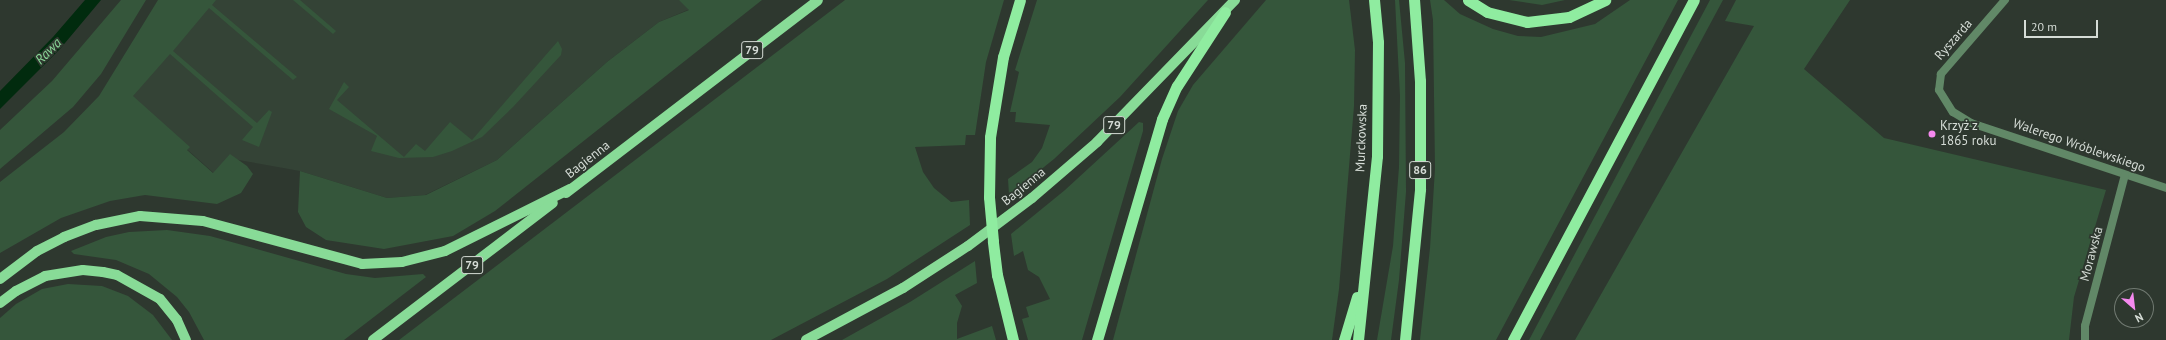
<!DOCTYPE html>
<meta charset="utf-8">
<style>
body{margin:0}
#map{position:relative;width:2166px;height:340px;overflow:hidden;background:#2e382f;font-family:"PT Sans",sans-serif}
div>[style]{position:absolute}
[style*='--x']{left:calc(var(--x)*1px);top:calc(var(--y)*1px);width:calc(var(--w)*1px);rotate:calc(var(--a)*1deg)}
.built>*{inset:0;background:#344336}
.green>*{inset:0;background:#35563b}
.water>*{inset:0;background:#012b0e}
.minor>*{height:8px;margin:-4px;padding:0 4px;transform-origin:4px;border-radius:4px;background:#618867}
.primary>*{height:10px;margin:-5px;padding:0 5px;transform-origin:5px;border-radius:5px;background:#88db97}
.trunk>*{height:11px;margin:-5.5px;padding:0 5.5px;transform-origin:5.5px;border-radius:5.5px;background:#8feca0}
.dots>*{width:11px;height:11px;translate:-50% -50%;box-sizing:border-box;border:2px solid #2e382f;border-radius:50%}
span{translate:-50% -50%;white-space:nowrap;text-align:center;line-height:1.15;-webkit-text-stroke:3.5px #2e382f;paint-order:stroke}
.shield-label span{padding:1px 3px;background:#2e382f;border:1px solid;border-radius:3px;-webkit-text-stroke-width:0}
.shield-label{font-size:12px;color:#d5dcd6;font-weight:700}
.street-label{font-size:13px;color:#d5dcd6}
.poi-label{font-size:13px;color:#d5dcd6}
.left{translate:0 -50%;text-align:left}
.water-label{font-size:14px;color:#89d697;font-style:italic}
.north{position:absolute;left:2114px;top:288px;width:40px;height:40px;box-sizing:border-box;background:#2e382f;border:1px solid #717a72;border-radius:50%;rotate:152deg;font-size:11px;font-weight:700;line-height:16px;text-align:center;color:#d5dcd6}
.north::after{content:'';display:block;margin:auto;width:14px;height:18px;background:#f589ef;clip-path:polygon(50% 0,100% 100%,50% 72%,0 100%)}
.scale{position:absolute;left:2024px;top:20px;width:74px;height:18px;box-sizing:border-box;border:2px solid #d5dcd6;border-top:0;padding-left:5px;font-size:12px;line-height:14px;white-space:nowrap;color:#d5dcd6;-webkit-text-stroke:3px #2e382f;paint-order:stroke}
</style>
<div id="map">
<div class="built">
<div style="clip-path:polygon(178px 0,701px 0,690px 9px,659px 22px,607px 62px,497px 160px,425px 195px,387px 198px,300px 171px,233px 159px,216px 175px,110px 81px)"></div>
</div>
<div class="green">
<div style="clip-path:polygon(121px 0,146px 0,101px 74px,73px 107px,0 169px,0 130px,52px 81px)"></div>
<div style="clip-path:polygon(158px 0,216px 0,212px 5px,297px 77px,293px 80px,209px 8px,173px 51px,257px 123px,269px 110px,272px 112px,259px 147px,242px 140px,253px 127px,170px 54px,133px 96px,190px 147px,187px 150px,213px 173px,230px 154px,247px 166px,253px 174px,241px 193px,217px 204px,145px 195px,110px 201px,61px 218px,0 253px,0 182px,64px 132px,99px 96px)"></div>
<div style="clip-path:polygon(293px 0,300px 0,336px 31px,333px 34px)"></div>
<div style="clip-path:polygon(679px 0,762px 0,495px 211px,453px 236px,384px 249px,326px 240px,306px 227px,298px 212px,300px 171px,387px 198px,426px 195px,497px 160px,607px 62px,659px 22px,689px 10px)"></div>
<div style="clip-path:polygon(845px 0,1004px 0,986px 62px,975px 135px,966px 135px,965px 145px,915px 147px,923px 172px,934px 188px,951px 202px,969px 200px,970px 225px,887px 279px,771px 340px,399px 340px)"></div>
<div style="clip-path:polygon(1037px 0,1208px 0,1120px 97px,1054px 159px,1009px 195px,1008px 179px,1032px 162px,1042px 148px,1050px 125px,1015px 122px,1016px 112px,1010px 112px,1019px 72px,1015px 70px)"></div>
<div style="clip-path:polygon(1266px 0,1349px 0,1355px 50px,1354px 106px,1339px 289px,1332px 340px,1113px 340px,1162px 159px,1178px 111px,1193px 85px)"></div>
<div style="clip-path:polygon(1395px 0,1399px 0,1405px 63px,1406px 192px,1399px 280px,1391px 340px,1377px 340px,1393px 246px,1399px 167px,1400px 96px)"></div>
<div style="clip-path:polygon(1430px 0,1444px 0,1460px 14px,1493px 29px,1518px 36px,1541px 37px,1595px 24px,1630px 0,1678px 0,1496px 340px,1420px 340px,1430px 248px,1435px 169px,1433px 20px)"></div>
<div style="clip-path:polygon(1509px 0,1565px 0,1542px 5px)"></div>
<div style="clip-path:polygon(1710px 0,1723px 0,1540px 340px,1529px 340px)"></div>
<div style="clip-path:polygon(1736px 0,1850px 0,1804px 69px,1884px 138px,2106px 190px,2074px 297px,2069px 340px,1575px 340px,1754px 26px,1725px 21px)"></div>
<div style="clip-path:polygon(558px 41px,562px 49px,561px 55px,513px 107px,482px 137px,452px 151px,433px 157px,399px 158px,371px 151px,377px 136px,329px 109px,344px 82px,349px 87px,337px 100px,404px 157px,416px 144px,425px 151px,450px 122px,472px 140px)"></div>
<div style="clip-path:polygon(1139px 122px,1143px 123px,1143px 131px,1082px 340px,1028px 340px,1022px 319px,1029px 317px,1026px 307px,1050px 299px,1039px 277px,1028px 270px,1023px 251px,1014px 256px,1011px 234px,1065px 190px)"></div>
<div style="clip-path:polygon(167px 230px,210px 236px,346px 274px,375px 278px,423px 274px,426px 277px,344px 340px,204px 340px,189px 312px,177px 297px,149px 274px,116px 260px,74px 254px,71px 251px,106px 237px,129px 232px)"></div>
<div style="clip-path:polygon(975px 261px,977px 283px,955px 295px,962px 306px,957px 323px,957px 339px,992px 326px,996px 340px,842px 340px,910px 302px)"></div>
<div style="clip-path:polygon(68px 284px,102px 286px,128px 296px,153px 315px,172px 340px,0 340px,0 318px,16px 304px,42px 289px)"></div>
</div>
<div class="water">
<div style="clip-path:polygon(85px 0,101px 0,60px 49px,0 109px,0 91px,53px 37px)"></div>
</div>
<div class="minor">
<div style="--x:2005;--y:0;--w:98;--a:130.9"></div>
<div style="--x:1941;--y:74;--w:16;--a:97"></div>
<div style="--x:1939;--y:90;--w:26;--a:58"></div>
<div style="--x:1953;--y:112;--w:21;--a:31"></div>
<div style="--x:1971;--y:123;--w:206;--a:18.4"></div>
<div style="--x:2085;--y:340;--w:14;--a:-90"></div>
<div style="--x:2085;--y:326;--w:156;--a:-75.2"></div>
</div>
<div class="primary">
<div style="--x:566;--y:193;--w:317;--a:-37.4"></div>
<div style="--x:0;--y:279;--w:46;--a:-37.1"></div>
<div style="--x:37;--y:251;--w:30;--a:-27"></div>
<div style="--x:64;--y:237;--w:34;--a:-21"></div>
<div style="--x:96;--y:225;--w:45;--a:-11.6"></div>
<div style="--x:140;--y:216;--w:63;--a:4.5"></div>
<div style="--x:203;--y:221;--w:165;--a:15.1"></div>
<div style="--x:362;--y:264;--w:40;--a:-2.9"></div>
<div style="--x:402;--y:262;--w:44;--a:-14.3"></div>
<div style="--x:445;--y:251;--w:140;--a:-26.4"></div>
<div style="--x:0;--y:303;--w:20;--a:-37"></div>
<div style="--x:16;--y:291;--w:33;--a:-27"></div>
<div style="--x:45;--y:276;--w:38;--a:-9"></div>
<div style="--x:83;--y:270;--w:20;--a:6"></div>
<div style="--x:103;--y:272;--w:14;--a:12"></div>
<div style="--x:117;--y:275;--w:49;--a:29.2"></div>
<div style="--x:160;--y:299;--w:27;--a:51"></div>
<div style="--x:177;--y:320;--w:22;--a:66"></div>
<div style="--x:373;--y:340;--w:226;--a:-37.3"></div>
<div style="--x:806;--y:340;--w:110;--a:-28.2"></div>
<div style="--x:903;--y:288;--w:77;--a:-32.9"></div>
<div style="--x:968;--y:246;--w:80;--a:-36.9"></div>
<div style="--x:1032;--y:198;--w:86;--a:-40.7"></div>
<div style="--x:1097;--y:142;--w:198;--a:-45.8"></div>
</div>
<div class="trunk">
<div style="--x:1468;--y:0;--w:22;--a:32"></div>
<div style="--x:1487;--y:12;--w:41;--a:14"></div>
<div style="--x:1527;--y:22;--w:42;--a:-6.8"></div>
<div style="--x:1569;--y:17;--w:40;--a:-25"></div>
<div style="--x:1013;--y:340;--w:67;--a:-103.8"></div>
<div style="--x:997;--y:275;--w:34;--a:-97"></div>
<div style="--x:993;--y:241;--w:44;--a:-95.2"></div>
<div style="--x:989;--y:197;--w:60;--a:-89"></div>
<div style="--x:990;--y:137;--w:81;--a:-80.8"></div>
<div style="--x:1003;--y:57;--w:59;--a:-73.4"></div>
<div style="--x:1097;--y:340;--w:230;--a:-73.6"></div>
<div style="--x:1162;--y:119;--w:36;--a:-66"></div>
<div style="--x:1177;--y:86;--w:88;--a:-57"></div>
<div style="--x:1344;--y:340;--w:45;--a:-73.2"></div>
<div style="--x:1358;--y:340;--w:185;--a:-84.1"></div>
<div style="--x:1377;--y:156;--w:114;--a:-89.5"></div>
<div style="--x:1378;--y:42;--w:42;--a:-95.4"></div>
<div style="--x:1405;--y:340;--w:152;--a:-84.3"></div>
<div style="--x:1420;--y:189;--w:108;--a:-90"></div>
<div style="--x:1420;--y:81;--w:81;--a:-94.2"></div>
<div style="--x:1513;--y:340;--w:385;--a:-62"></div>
</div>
<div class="dots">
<div style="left:1932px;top:134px;background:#f589ef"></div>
</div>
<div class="shield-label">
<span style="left:752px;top:50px">79</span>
<span style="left:1114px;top:125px">79</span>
<span style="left:1420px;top:170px">86</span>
<span style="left:472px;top:265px">79</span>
</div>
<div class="street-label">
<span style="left:1954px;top:40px;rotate:-49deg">Ryszarda</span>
<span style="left:1362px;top:138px;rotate:-88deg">Murckowska</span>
<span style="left:2079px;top:146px;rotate:19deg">Walerego Wróblewskiego</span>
<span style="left:588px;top:160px;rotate:-38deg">Bagienna</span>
<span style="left:1024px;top:187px;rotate:-39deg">Bagienna</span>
<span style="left:2092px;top:254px;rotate:-75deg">Morawska</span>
</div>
<div class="poi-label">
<span class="left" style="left:1940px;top:134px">Krzyż z<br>1865 roku</span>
</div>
<div class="water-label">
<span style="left:48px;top:51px;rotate:-45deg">Rawa</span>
</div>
<div class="north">N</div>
<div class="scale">20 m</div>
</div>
